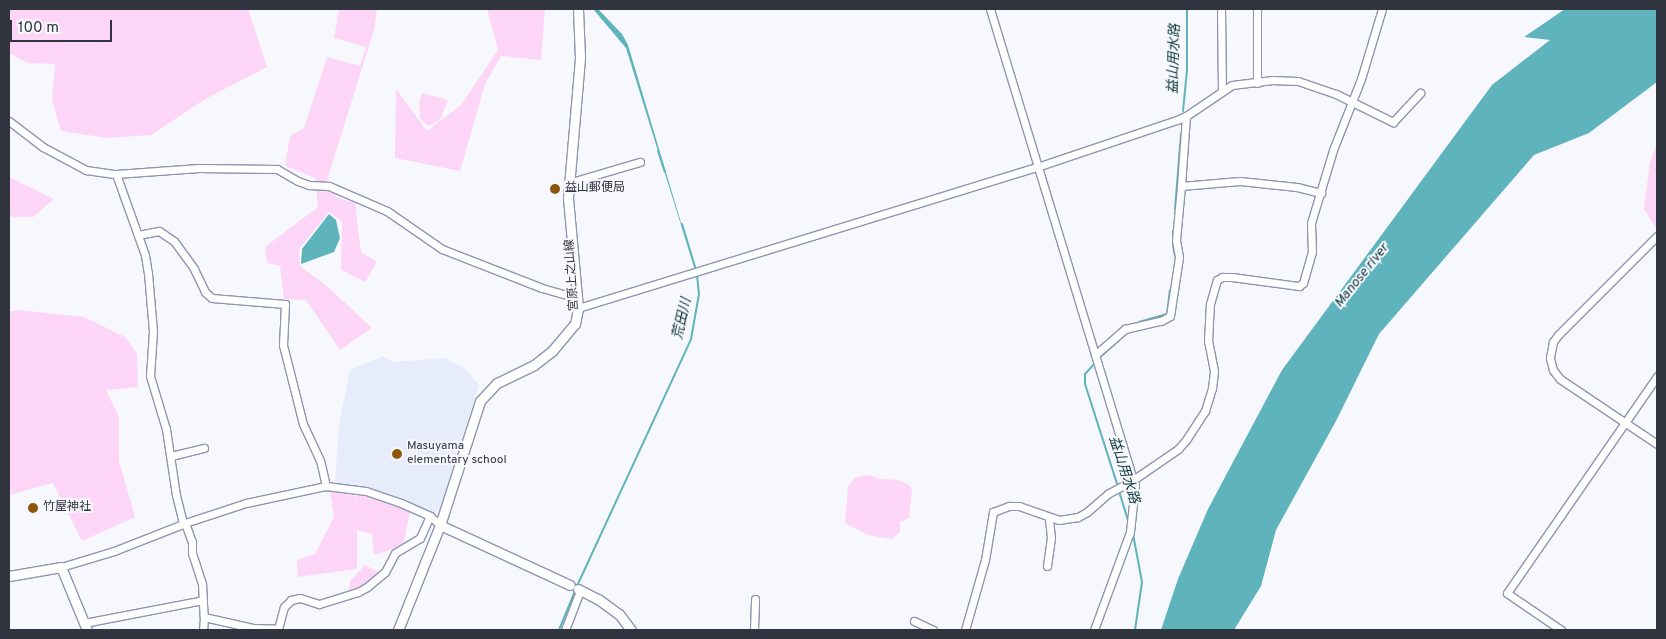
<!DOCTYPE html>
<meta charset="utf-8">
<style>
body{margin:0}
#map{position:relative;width:1666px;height:639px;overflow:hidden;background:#f6f8fe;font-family:Overpass,"Noto Sans JP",sans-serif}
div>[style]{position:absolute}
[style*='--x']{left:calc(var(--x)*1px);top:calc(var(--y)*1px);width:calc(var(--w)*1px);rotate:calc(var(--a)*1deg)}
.built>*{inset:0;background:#e6ecfa}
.green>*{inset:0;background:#fdd5f6}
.water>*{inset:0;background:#5fb3bc}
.stream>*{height:2px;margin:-1px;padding:0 1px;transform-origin:1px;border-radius:1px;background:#5fb3bc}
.roads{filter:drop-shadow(1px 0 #8c96b0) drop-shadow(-1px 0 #8c96b0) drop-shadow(0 1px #8c96b0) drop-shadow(0 -1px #8c96b0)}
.minor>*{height:7px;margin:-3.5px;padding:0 3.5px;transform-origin:3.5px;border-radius:3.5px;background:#fff}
.tertiary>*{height:9px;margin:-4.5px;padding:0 4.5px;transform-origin:4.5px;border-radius:4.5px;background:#fff}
.dots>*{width:14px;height:14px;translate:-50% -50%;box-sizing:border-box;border:2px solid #f6f8fe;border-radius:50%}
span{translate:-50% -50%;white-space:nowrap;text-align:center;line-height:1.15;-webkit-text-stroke:4px #f6f8fe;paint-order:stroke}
.poi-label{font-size:12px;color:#30343f}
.left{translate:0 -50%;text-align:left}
.street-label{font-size:12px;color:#30343f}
.water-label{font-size:14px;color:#0f383c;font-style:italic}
.frame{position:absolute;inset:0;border:10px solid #30343f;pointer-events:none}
.scale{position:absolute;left:10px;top:20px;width:102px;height:22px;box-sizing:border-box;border:2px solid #30343f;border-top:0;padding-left:6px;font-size:15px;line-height:18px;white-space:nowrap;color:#30343f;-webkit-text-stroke:4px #f6f8fe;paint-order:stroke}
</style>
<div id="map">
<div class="built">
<div style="clip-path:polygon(383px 356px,393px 362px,445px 358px,464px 368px,479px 385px,440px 509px,433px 513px,403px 500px,363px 487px,335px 484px,339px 425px,350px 370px)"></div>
</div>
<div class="green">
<div style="clip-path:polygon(9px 9px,248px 9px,267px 67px,207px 98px,151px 135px,107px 138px,61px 131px,52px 100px,55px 64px,27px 63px,9px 53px)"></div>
<div style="clip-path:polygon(339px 9px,377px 9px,374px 30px,327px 180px,336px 197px,355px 203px,361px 252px,377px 262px,365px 282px,341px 270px,342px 222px,329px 212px,299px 249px,300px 266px,327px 286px,372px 328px,340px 350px,306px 300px,284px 299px,280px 266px,267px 263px,265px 247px,318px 207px,315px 178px,285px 166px,290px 136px,304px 128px,327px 57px,360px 66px,366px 47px,334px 38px)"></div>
<div style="clip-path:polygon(487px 9px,545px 9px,541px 60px,501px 56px,485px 84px,460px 171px,395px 158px,396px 89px,427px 131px,461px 105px,498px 50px)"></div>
<div style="clip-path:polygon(422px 93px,448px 100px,440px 120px,428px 126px,420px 118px,419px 103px)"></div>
<div style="clip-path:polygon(1657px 144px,1657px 230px,1644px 209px,1650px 162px)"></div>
<div style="clip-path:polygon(9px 177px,54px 199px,33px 217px,9px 217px)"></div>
<div style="clip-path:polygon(19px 310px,84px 317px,125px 337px,137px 354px,138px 387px,106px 390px,119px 417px,119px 461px,135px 517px,82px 541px,53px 483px,9px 495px,9px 312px)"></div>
<div style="clip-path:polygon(867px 475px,881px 479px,898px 480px,909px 485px,912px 489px,909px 518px,900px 522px,900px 532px,892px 539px,868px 535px,845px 523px,848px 487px,854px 478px)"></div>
<div style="clip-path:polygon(330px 491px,356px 496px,356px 507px,357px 494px,388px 503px,410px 512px,403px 546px,374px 555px,372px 534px,357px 530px,357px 569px,298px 577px,297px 560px,315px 554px,334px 517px)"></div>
<div style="clip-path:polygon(365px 565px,379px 572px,358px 589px,349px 591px,350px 581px)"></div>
</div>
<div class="water">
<div style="clip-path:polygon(593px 9px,598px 9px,622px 34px,628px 45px,699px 283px,626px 48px)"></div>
<div style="clip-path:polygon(1565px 9px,1657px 9px,1657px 82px,1589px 133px,1534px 155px,1379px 334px,1336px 421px,1276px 530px,1261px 586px,1234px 630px,1161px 630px,1178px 579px,1208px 509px,1282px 370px,1492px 85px,1550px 40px,1524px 37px)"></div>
<div style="clip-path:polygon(329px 214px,336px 220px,340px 238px,334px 252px,301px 264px,302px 249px)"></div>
</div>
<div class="stream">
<div style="--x:1183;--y:111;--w:41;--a:-84.4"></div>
<div style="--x:1187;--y:70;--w:61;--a:-90"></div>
<div style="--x:658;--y:151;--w:22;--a:72"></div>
<div style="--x:1175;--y:209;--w:75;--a:-85.4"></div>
<div style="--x:682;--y:224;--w:48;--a:73.1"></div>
<div style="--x:1173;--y:231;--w:14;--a:90"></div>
<div style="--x:1173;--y:245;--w:11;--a:80"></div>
<div style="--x:1139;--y:322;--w:29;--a:-16"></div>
<div style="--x:1167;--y:314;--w:24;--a:-83"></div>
<div style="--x:1098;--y:359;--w:39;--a:-42"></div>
<div style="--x:1095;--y:363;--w:15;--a:132"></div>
<div style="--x:1085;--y:374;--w:10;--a:90"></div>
<div style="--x:1085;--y:384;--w:108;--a:72.2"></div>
<div style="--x:1119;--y:491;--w:30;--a:73"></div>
<div style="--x:1133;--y:534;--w:49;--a:79.4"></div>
<div style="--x:1142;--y:582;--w:49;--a:98.3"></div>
<div style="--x:577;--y:586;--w:272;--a:-65.2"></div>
<div style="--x:691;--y:339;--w:46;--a:-79.9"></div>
<div style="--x:699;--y:294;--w:20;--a:-96"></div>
<div style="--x:559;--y:630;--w:42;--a:-67.7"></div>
</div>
<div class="roads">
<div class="minor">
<div style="--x:990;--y:9;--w:498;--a:73.1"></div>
<div style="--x:1135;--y:485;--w:47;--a:96.1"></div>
<div style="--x:1130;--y:532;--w:104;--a:110.2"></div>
<div style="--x:1221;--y:9;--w:82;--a:89.3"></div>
<div style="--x:1257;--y:83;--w:74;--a:-90"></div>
<div style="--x:9;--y:121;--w:43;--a:37.4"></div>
<div style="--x:43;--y:147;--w:49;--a:28.1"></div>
<div style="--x:86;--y:170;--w:30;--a:8"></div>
<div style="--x:116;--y:174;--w:83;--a:-4.1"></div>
<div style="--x:199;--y:168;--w:78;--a:0.7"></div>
<div style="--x:277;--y:169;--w:24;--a:30"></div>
<div style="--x:298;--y:181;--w:12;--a:20"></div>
<div style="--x:309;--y:185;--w:20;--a:3"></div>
<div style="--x:329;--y:186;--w:63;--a:23.3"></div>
<div style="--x:387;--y:211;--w:67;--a:34.6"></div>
<div style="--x:442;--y:249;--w:107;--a:21.3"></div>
<div style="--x:542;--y:288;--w:36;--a:16"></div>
<div style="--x:116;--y:174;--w:86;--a:70.3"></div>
<div style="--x:145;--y:255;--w:18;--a:81"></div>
<div style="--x:148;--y:273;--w:58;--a:85.1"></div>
<div style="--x:153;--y:331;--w:45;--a:93.8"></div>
<div style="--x:150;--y:376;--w:55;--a:73.2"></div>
<div style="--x:166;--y:429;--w:67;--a:81.4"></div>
<div style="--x:176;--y:495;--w:30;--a:76"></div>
<div style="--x:568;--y:183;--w:75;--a:-16.3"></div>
<div style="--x:1181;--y:186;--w:70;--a:-85.9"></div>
<div style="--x:138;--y:235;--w:21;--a:-11"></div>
<div style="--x:159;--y:231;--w:18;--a:34"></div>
<div style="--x:174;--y:241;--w:34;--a:54"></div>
<div style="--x:194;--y:269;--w:25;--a:64"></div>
<div style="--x:205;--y:292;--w:9;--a:41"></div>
<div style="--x:212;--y:298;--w:73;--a:4.7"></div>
<div style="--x:285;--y:304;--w:41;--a:92.8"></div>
<div style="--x:283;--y:345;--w:81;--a:75.8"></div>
<div style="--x:303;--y:424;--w:40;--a:65"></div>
<div style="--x:320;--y:460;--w:27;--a:77"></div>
<div style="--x:1657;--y:236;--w:140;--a:135"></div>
<div style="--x:1558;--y:335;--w:9;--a:126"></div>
<div style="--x:1553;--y:342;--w:16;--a:101"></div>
<div style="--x:1550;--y:358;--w:12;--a:76"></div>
<div style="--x:1553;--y:370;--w:11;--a:52"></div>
<div style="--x:1560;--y:379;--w:117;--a:33.8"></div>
<div style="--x:578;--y:308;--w:480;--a:-17.1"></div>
<div style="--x:1037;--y:167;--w:148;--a:-18.6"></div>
<div style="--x:1177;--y:120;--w:10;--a:-24"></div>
<div style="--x:1186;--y:116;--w:55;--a:-34"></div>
<div style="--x:1232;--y:85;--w:39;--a:-7"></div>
<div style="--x:1271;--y:80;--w:27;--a:2"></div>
<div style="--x:1298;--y:81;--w:40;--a:18.9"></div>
<div style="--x:1336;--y:94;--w:64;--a:26.2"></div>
<div style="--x:1393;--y:122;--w:40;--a:-47"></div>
<div style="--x:1095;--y:355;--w:40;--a:-41"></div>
<div style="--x:1125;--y:329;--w:37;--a:-13"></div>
<div style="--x:1161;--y:321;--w:10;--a:-29"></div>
<div style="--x:1170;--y:316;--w:60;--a:-81.3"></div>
<div style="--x:1179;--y:257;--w:17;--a:-100"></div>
<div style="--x:1176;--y:240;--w:54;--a:-84.7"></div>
<div style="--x:1181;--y:186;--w:59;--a:-4.8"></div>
<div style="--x:1240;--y:181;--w:57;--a:6"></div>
<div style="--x:1297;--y:187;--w:25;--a:14"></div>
<div style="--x:171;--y:456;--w:34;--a:-14"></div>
<div style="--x:185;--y:523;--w:20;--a:70"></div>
<div style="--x:192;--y:542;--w:11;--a:90"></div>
<div style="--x:192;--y:553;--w:33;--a:72"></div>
<div style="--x:202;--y:584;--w:33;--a:87"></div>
<div style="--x:204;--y:617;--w:13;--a:94"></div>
<div style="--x:1047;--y:566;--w:28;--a:-82"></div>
<div style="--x:1051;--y:538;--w:20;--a:-96"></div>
<div style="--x:61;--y:567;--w:55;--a:-16.8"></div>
<div style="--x:114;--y:551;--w:76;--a:-21.5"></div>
<div style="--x:185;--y:523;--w:64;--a:-18.2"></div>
<div style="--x:246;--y:503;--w:82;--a:-12"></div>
<div style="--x:326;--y:486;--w:40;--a:7.1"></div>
<div style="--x:366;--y:491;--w:37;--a:19"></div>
<div style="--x:401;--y:503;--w:32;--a:24"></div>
<div style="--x:430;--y:516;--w:13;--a:42"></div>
<div style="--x:204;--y:617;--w:50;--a:12.7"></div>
<div style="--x:253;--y:628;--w:25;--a:2"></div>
<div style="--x:278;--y:629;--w:23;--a:-75"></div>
<div style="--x:284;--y:607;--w:10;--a:-45"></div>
<div style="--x:291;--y:600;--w:9;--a:-13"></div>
<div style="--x:300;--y:598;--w:20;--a:18"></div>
<div style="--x:319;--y:604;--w:41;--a:-17.1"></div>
<div style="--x:358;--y:592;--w:10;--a:-29"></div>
<div style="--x:367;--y:587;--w:23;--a:-40"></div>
<div style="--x:385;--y:572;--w:21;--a:-62"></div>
<div style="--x:395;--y:553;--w:29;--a:-31"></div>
<div style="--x:420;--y:538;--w:24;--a:-66"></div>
<div style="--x:914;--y:621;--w:21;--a:25"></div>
<div style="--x:84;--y:623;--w:121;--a:-10.9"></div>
<div style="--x:565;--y:630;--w:42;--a:-69"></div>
<div style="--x:754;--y:630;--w:31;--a:-88"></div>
<div style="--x:965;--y:630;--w:73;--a:-74.1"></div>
<div style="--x:985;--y:560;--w:49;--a:-80.5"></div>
<div style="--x:993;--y:512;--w:17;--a:-21"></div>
<div style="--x:1009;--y:506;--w:10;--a:0"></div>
<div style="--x:1019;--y:506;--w:42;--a:19.3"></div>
<div style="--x:1059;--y:520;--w:19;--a:-9"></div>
<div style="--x:1078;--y:517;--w:10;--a:-29"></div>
<div style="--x:1087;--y:512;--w:29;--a:-41"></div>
<div style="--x:1109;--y:493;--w:27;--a:-28"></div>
<div style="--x:1133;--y:480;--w:55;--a:-34.6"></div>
<div style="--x:1178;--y:449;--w:12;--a:-48"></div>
<div style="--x:1186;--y:440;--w:35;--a:-57"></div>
<div style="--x:1205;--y:411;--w:24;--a:-73"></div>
<div style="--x:1212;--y:388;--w:17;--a:-83"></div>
<div style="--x:1214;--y:371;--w:31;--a:-101"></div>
<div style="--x:1208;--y:341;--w:37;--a:-87"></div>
<div style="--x:1210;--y:304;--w:25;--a:-74"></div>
<div style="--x:1217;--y:280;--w:6;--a:-31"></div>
<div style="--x:1222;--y:277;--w:10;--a:0"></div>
<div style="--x:1232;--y:277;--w:68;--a:7.7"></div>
<div style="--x:1299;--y:286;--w:5;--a:-37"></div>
<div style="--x:1303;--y:283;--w:32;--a:-74"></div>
<div style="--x:1312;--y:252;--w:29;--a:-92"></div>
<div style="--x:1311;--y:223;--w:76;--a:-73.2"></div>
<div style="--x:1333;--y:150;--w:76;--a:-68.5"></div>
<div style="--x:1361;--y:79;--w:73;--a:-73.3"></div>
<div style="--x:1561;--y:630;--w:65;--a:-145.6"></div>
<div style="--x:1507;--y:593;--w:264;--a:-55.3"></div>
</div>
<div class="tertiary">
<div style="--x:440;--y:525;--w:143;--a:24.8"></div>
<div style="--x:9;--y:576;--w:53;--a:-9.8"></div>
<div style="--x:61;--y:567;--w:68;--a:67.6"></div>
<div style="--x:578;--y:589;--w:22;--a:27"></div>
<div style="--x:598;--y:599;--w:26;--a:36"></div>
<div style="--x:619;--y:614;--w:20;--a:53"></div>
<div style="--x:398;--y:630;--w:113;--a:-68.2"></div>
<div style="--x:440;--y:525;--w:130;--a:-72.1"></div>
<div style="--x:480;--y:401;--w:25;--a:-47"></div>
<div style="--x:497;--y:383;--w:41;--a:-25.9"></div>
<div style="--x:534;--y:365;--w:23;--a:-38"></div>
<div style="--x:552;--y:351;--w:35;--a:-50"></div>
<div style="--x:575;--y:324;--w:16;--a:-79"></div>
<div style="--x:578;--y:308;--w:110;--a:-95.2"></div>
<div style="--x:568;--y:198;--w:142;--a:-85.1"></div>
<div style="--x:580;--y:57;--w:48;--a:-92.4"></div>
</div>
</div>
<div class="dots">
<div style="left:555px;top:189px;background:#8c5708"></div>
<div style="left:397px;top:454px;background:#8c5708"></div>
<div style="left:33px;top:508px;background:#8c5708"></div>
</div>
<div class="poi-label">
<span class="left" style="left:565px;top:189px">益山郵便局</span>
<span class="left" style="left:407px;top:454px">Masuyama<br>elementary school</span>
<span class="left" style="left:43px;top:508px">竹屋神社</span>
</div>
<div class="street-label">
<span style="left:573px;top:275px;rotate:-94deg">宮原上之山線</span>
</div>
<div class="water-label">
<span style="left:1175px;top:59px;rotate:-88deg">益山用水路</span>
<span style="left:1362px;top:276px;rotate:-51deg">Manose river</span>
<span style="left:683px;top:319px;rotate:-77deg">荒田川</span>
<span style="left:1123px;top:470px;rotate:72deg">益山用水路</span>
</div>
<div class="frame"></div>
<div class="scale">100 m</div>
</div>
